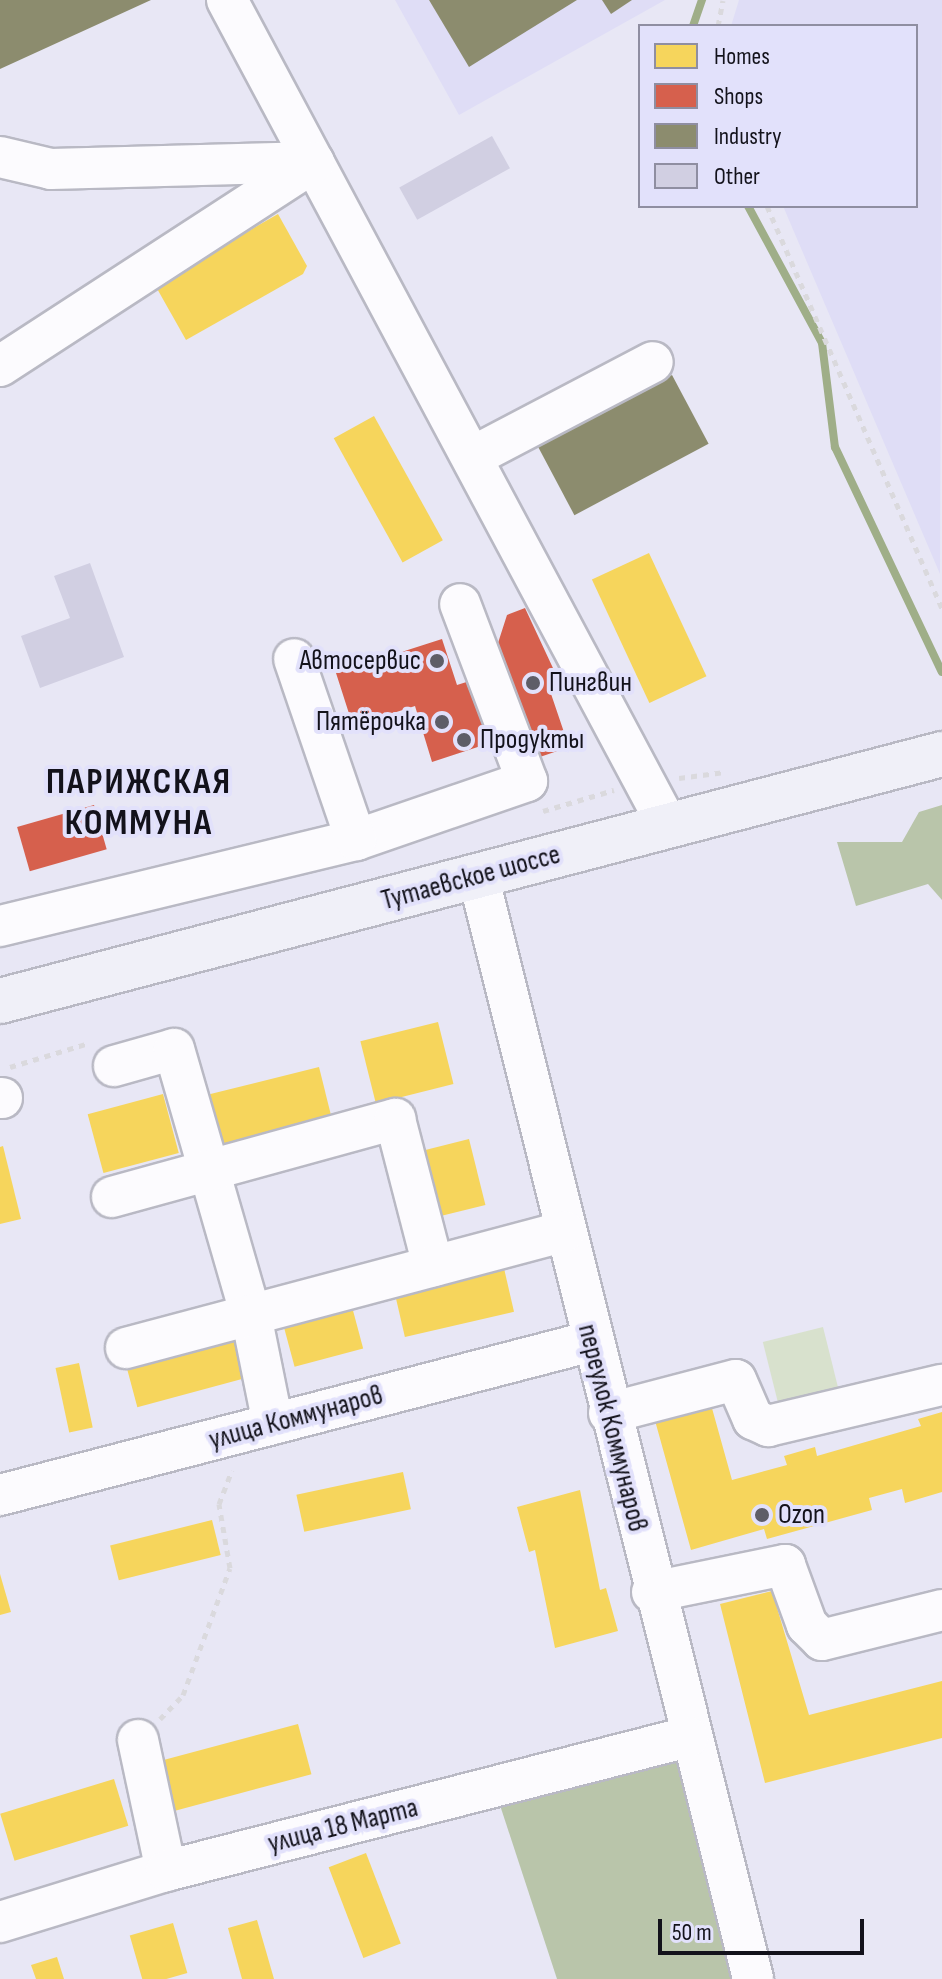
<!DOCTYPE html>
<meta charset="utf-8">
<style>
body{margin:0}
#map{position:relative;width:942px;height:1979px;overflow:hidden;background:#e8e7f5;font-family:"Sofia Sans Condensed",sans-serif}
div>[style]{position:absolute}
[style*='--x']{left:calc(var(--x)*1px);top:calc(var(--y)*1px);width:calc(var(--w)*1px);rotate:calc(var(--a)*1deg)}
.built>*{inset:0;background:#dfddf6}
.green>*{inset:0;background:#d8e1cd;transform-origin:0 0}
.forest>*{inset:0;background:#b9c5aa}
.homes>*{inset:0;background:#f6d55c;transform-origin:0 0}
.shops>*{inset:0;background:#d6604d;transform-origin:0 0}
.industry>*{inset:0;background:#8c8c6e;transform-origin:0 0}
.stream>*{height:8px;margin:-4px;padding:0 4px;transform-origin:4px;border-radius:4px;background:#9fae88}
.building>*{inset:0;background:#d1cfe2;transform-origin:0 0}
.path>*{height:5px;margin-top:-2.5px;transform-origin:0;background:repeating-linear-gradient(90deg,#dad9dd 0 6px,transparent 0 12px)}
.roads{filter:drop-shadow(2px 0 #b9b9c4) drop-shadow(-2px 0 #b9b9c4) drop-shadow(0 2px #b9b9c4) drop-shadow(0 -2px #b9b9c4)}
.minor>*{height:40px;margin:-20px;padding:0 20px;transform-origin:20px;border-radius:20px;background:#fcfbfe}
.major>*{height:44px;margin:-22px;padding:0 22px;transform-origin:22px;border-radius:22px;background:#f0f0f8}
.dots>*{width:22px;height:22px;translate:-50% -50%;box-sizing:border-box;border:4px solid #e2e1fb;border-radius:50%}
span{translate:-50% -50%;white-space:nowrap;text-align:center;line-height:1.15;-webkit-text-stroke:8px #e2e1fb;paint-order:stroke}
.poi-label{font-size:28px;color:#13121b}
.right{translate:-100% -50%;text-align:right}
.left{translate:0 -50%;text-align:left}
.street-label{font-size:28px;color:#13121b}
.district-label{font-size:36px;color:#13121b;font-weight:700;letter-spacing:2px}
.legend{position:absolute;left:638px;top:24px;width:280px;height:184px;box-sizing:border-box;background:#e2e1fb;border:2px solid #8f8ea1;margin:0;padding:10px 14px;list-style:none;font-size:24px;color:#13121b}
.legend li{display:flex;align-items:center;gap:16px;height:40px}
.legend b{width:40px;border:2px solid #8f8ea1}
.scale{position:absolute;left:658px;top:1919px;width:206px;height:36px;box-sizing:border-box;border:4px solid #13121b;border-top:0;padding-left:10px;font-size:24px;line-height:28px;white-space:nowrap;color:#13121b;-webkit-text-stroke:6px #e2e1fb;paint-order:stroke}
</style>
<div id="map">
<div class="built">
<div style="clip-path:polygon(395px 0,665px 0,459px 115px)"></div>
<div style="clip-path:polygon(739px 0,942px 0,940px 574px,783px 206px,916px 206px,916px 26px,731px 26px)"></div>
</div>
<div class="green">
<div style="left:823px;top:1327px;width:67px;height:62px;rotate:76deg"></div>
</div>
<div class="forest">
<div style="clip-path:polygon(942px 805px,942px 900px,928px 884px,856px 906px,837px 842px,902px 842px,919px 812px)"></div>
<div style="clip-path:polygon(679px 1747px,732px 1979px,557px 1979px,497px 1796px)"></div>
</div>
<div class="homes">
<div style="clip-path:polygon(278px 214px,307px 266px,303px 274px,186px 340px,155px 285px)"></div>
<div style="left:374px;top:416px;width:142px;height:46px;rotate:61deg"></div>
<div style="left:649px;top:553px;width:136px;height:63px;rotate:65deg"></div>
<div style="left:438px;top:1022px;width:64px;height:80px;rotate:76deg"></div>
<div style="left:319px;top:1067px;width:54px;height:116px;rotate:76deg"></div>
<div style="left:163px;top:1094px;width:61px;height:78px;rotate:75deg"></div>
<div style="left:469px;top:1139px;width:68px;height:45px;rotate:76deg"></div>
<div style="clip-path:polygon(3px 1146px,21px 1219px,0 1224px,0 1147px)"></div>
<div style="left:503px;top:1264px;width:49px;height:112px;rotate:77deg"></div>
<div style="left:351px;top:1303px;width:47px;height:71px;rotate:75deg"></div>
<div style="left:236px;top:1331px;width:48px;height:115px;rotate:75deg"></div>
<div style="left:79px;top:1363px;width:66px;height:24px;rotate:78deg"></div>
<div style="clip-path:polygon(710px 1401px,732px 1480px,787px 1465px,784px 1456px,815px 1447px,817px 1456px,921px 1426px,918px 1419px,942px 1412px,942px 1492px,905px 1503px,902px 1489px,869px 1498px,872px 1510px,767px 1539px,764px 1529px,691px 1550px,654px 1417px)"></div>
<div style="left:403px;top:1472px;width:38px;height:109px;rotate:78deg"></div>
<div style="clip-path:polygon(580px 1490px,600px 1590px,606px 1588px,618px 1631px,555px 1648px,535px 1550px,529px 1552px,517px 1507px)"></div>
<div style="left:212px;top:1520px;width:36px;height:105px;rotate:76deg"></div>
<div style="clip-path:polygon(0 1574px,11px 1612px,0 1615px)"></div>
<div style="clip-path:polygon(772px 1591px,809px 1715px,942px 1681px,942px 1738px,765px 1783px,720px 1604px)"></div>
<div style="left:298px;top:1724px;width:52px;height:143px;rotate:75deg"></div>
<div style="left:114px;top:1779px;width:49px;height:119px;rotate:73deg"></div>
<div style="left:366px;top:1853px;width:97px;height:40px;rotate:69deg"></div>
<div style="clip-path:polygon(257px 1920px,274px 1979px,242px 1979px,228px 1928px)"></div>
<div style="left:173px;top:1923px;width:52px;height:45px;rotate:74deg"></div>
<div style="clip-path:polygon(57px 1957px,64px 1979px,36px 1979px,31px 1965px)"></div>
</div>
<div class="shops">
<div style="clip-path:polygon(525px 608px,559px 681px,548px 685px,569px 747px,537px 758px,498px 643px,507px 615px)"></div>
<div style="clip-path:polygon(442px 639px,457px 685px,476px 679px,496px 741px,432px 762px,415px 706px,353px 726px,336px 673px)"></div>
<div style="left:94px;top:805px;width:46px;height:80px;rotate:74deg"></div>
</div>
<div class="industry">
<div style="clip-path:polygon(0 0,151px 0,0 69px)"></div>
<div style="clip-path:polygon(429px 0,577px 0,469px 67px)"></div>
<div style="clip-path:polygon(602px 0,632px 0,611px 14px)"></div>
<div style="left:672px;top:375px;width:78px;height:152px;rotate:62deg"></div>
</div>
<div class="stream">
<div style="--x:693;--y:26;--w:28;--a:-71"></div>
<div style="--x:748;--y:206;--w:156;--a:61.6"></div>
<div style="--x:822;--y:343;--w:105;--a:82.9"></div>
<div style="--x:835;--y:447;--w:249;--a:64.6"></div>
</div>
<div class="building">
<div style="left:492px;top:136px;width:37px;height:106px;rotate:61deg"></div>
<div style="clip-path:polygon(90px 563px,124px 657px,40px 688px,21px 636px,70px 618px,54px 576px)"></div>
</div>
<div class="path">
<div style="--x:718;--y:26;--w:26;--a:-79"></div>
<div style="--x:767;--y:206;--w:439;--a:66.5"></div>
<div style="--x:679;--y:778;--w:46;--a:-7.4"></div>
<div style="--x:543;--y:811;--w:74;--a:-16.5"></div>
<div style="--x:10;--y:1067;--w:83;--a:-16.9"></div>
<div style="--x:160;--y:1719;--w:33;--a:-46"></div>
<div style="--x:183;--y:1695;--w:135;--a:-69.7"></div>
<div style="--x:230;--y:1568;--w:65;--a:-99.8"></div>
<div style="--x:219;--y:1504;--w:36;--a:-69"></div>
</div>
<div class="roads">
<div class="minor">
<div style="--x:227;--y:0;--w:936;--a:61.9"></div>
<div style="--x:0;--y:157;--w:52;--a:13.2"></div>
<div style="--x:51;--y:169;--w:263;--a:-1.5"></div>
<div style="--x:0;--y:366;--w:374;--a:-33"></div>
<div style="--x:472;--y:457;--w:204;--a:-27.7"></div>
<div style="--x:356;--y:840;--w:181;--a:-19"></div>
<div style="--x:527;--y:781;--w:189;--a:-110.7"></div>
<div style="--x:478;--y:875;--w:1138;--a:76.01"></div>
<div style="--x:0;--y:926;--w:366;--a:-13.6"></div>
<div style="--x:356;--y:840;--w:191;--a:-108.9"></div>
<div style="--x:114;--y:1066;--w:62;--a:-15.8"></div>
<div style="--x:174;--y:1049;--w:277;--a:73.9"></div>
<div style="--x:251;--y:1315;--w:111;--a:78.6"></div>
<div style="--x:0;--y:1098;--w:2;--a:0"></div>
<div style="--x:112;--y:1197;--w:294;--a:-15.4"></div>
<div style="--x:395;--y:1119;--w:152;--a:75.5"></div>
<div style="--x:126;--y:1348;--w:454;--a:-14.9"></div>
<div style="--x:609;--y:1413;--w:131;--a:-14.6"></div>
<div style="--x:736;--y:1380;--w:43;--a:66.4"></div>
<div style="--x:753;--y:1419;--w:17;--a:25"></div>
<div style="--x:768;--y:1426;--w:179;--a:-13.3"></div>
<div style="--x:0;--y:1495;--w:612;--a:-14.58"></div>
<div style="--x:652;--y:1592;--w:136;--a:-11.5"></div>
<div style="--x:785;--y:1565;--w:64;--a:69.9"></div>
<div style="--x:807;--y:1625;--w:21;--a:45"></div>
<div style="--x:822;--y:1640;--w:124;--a:-14"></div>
<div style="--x:138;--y:1740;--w:134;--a:77.9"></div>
<div style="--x:0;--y:1922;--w:174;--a:-17.1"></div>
<div style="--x:166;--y:1871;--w:539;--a:-14.4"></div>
</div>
<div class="major">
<div style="--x:0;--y:1001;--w:974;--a:-14.69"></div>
</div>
</div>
<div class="dots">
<div style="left:437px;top:661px;background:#5e5d67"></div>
<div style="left:533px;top:683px;background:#5e5d67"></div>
<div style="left:442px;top:722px;background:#5e5d67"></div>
<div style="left:464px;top:740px;background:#5e5d67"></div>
<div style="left:762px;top:1515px;background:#5e5d67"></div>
</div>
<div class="poi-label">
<span class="right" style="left:421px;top:661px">Автосервис</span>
<span class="left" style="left:549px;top:683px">Пингвин</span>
<span class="right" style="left:426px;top:722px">Пятёрочка</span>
<span class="left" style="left:480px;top:740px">Продукты</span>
<span class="left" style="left:778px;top:1515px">Ozon</span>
</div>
<div class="street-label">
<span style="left:471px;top:878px;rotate:-15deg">Тутаевское шоссе</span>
<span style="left:296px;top:1418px;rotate:-15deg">улица Коммунаров</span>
<span style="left:612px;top:1428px;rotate:76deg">переулок Коммунаров</span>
<span style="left:343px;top:1826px;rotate:-14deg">улица 18 Марта</span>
</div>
<div class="district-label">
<span style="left:139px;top:803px">ПАРИЖСКАЯ<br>КОММУНА</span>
</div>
<ul class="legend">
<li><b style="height:22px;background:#f6d55c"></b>Homes</li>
<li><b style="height:22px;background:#d6604d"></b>Shops</li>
<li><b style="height:22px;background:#8c8c6e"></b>Industry</li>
<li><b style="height:22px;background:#d1cfe2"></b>Other</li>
</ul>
<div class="scale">50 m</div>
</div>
